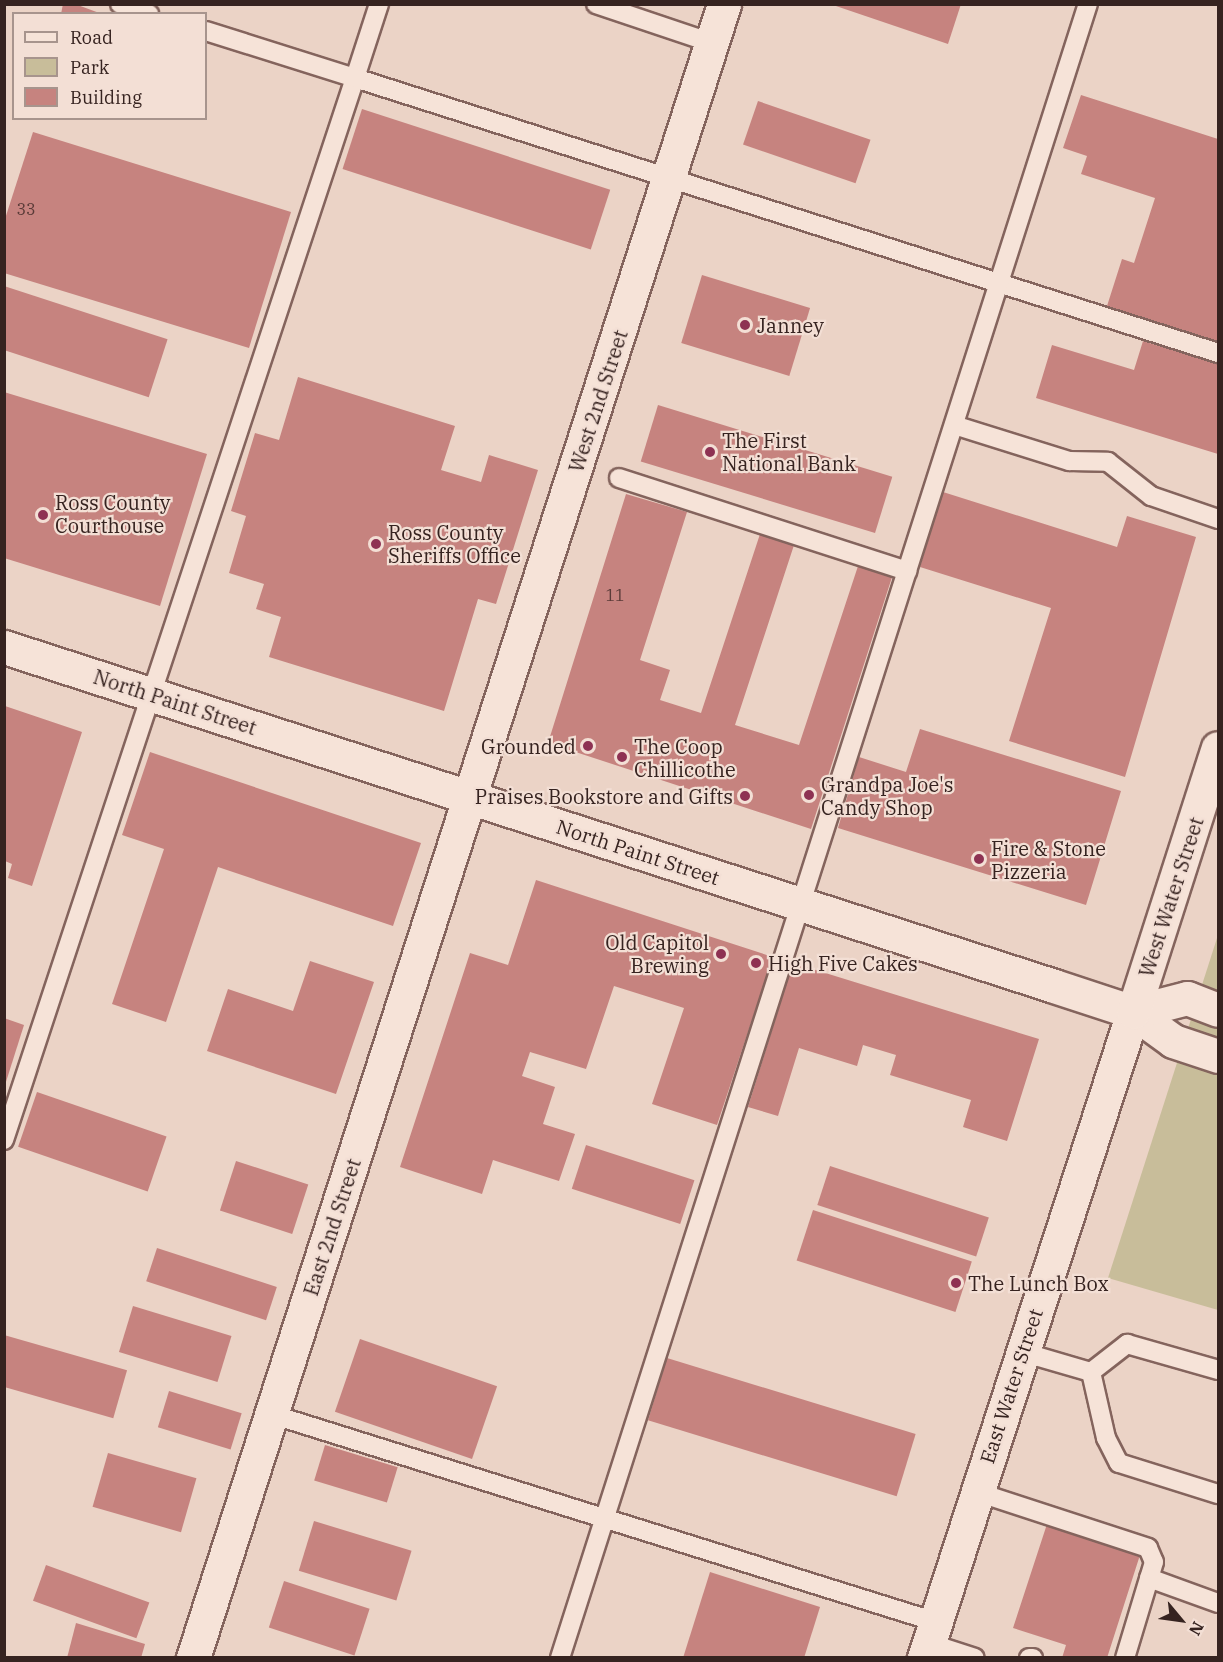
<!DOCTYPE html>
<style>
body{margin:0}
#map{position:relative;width:1223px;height:1662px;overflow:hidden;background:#ebd3c6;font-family:"IBM Plex Serif",serif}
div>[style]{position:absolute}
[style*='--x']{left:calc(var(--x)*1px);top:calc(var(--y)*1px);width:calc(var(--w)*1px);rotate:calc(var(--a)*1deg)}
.green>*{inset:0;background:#c8bd9a}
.building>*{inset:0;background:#c6837f;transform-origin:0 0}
.roads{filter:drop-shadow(2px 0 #84645d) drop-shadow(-2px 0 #84645d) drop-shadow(0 2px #84645d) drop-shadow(0 -2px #84645d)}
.lane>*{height:18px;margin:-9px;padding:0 9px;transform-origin:9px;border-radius:9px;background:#f6e3d8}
.street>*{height:33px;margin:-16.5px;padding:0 16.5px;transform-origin:16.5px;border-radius:16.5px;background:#f6e3d8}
.secondary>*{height:33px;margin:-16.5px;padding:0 16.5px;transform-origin:16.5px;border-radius:16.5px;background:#f6e3d8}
.dots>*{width:16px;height:16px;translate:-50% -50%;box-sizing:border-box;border:3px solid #f3dfd5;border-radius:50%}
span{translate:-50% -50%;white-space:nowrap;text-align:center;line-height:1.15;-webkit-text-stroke:4.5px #f3dfd5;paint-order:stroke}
.number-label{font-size:16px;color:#5a3b38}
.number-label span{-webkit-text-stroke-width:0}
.poi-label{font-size:20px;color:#362320}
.left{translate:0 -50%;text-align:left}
.right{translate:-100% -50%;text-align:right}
.street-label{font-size:20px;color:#362320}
.frame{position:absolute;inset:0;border:6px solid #362320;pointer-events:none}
.legend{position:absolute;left:12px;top:12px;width:195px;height:108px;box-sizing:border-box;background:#f3dfd5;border:2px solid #a7948d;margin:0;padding:8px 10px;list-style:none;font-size:18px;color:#362320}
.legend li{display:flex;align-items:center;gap:12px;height:30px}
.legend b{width:30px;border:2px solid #a7948d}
.north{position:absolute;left:1151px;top:1590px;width:60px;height:60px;-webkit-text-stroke:4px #f3dfd5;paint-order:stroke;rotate:119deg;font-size:16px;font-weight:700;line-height:24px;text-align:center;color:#362320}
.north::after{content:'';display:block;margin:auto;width:21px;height:27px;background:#362320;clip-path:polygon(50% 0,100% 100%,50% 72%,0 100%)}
</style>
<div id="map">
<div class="green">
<div style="clip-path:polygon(1218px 935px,1218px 1310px,1108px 1278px)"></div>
</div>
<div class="building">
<div style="clip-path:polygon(63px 4px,75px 4px,102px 14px,61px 14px)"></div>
<div style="clip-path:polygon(830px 4px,961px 4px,948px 44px)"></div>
<div style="clip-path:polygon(1081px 95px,1218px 139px,1218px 343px,1107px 306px,1122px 259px,1134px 263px,1155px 198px,1081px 174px,1087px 156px,1063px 148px)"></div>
<div style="left:758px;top:101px;width:119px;height:46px;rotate:19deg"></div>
<div style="left:362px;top:109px;width:261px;height:63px;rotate:18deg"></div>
<div style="clip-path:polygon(33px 132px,291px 212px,249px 348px,4px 273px,4px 222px)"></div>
<div style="left:702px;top:275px;width:113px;height:71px;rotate:17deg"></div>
<div style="left:4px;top:286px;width:172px;height:61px;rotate:18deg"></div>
<div style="clip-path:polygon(1143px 341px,1218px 364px,1218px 454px,1036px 398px,1052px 345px,1134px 370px)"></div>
<div style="clip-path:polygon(298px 377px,455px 426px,441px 470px,481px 482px,489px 455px,538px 470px,496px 604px,478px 599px,444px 711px,269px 657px,281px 617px,256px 609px,264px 584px,229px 573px,246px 516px,231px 511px,255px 433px,279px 440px)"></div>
<div style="clip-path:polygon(4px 392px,207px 454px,160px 606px,4px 558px)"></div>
<div style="left:658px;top:405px;width:245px;height:59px;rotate:17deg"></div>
<div style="clip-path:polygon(943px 492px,1117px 547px,1127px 516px,1196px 537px,1125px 777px,1009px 741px,1051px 608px,920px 567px)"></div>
<div style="clip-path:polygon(626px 494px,687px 512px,640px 660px,670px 670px,660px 700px,701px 713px,761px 531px,795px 542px,735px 725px,799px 745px,859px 563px,893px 574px,811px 829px,548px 743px)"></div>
<div style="clip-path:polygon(5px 706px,82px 732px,32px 886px,8px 878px,12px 864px,5px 861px)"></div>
<div style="clip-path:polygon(920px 729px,1121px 791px,1086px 905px,838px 828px,859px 757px,906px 772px)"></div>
<div style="clip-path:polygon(150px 752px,421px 843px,393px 926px,218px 867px,166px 1022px,112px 1004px,164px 849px,122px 835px)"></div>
<div style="clip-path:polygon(536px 880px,773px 957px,717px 1125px,652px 1104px,684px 1008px,614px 986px,586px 1069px,530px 1052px,522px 1076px,555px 1087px,543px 1124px,575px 1134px,559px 1181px,493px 1160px,482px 1194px,400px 1167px,470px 953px,508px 965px)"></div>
<div style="clip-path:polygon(310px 961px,374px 982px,336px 1094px,207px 1051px,228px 989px,293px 1011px)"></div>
<div style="clip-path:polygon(793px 963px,1039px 1039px,1007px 1141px,963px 1127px,971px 1100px,890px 1075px,896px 1055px,863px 1045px,857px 1066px,799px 1048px,778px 1116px,748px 1107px)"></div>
<div style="clip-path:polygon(4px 1018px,24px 1025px,5px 1085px,4px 1085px)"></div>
<div style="left:37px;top:1092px;width:137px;height:58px;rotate:19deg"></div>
<div style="left:586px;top:1145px;width:114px;height:46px;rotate:18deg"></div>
<div style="left:236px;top:1161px;width:76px;height:52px;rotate:18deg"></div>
<div style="left:830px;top:1166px;width:167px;height:41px;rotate:18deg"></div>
<div style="left:813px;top:1210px;width:167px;height:53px;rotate:18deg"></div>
<div style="left:157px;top:1248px;width:126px;height:35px;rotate:18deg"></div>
<div style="left:133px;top:1306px;width:103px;height:48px;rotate:17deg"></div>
<div style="left:4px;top:1335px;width:128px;height:50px;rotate:16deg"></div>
<div style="left:360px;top:1339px;width:145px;height:77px;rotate:19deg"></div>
<div style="left:667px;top:1358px;width:260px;height:65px;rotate:17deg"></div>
<div style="left:169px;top:1391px;width:76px;height:38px;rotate:17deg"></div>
<div style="left:325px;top:1445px;width:76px;height:37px;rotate:17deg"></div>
<div style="left:108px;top:1453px;width:92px;height:56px;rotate:16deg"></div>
<div style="left:314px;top:1521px;width:102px;height:52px;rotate:17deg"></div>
<div style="clip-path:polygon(1047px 1524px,1140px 1555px,1107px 1658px,1062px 1658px,1066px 1645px,1013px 1628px)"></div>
<div style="left:46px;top:1565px;width:110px;height:38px;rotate:20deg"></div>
<div style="clip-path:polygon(710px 1572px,820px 1607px,804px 1658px,683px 1658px)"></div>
<div style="left:284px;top:1581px;width:90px;height:49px;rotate:18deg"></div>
<div style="clip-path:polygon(76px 1623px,145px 1644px,141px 1658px,67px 1658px)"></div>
</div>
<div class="roads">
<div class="lane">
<div style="--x:120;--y:4;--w:31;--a:19"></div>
<div style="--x:379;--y:4;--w:78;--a:108"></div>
<div style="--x:355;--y:78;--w:906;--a:17.67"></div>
<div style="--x:596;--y:4;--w:122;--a:18.6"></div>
<div style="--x:954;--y:425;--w:121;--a:17.4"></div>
<div style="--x:1069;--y:461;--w:39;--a:1"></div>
<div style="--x:1108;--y:462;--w:55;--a:38.3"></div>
<div style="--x:1151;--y:496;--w:71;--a:18.9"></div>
<div style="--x:619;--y:478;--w:303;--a:17.9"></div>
<div style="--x:4;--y:1140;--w:1119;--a:-71.71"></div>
<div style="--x:355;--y:78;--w:156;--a:-162.5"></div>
<div style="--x:1022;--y:1352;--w:72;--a:16.2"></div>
<div style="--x:1091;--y:1372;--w:68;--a:77.2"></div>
<div style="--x:1106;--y:1438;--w:28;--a:63"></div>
<div style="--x:1119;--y:1463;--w:104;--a:17.4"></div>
<div style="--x:1091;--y:1372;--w:46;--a:-37.9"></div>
<div style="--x:1127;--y:1344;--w:95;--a:15.9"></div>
<div style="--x:271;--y:1414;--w:697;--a:17.37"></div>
<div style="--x:977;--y:1492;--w:180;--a:18.1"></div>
<div style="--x:1148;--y:1548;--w:15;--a:67"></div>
<div style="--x:1154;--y:1562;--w:100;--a:106.8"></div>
<div style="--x:1149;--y:1578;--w:73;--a:19.9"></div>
<div style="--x:929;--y:1643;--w:48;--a:18.1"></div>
<div style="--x:560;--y:1658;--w:1736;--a:-72.3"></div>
<div style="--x:1029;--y:1658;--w:4;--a:0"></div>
</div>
<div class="street">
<div style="--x:4;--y:647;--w:1103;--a:17.89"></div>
<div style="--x:1054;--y:986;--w:83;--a:18.2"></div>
<div style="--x:1133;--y:1012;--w:49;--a:35.9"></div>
<div style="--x:1173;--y:1041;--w:47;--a:18.4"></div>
<div style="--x:1133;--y:1012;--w:56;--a:-14.5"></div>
<div style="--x:1187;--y:998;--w:33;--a:21"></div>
<div style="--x:193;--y:1658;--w:1737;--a:-72.2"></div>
<div style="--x:924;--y:1658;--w:679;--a:-72.07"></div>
</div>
<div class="secondary">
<div style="--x:1133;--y:1012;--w:277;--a:-72.2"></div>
</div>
</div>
<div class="dots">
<div style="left:745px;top:325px;background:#8e3253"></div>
<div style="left:710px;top:452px;background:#8e3253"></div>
<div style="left:43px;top:515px;background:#8e3253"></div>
<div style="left:376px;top:544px;background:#8e3253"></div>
<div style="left:588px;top:746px;background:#8e3253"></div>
<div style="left:622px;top:757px;background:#8e3253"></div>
<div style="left:809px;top:795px;background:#8e3253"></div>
<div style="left:745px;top:796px;background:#8e3253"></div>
<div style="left:979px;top:859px;background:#8e3253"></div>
<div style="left:721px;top:954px;background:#8e3253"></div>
<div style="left:756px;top:963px;background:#8e3253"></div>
<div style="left:956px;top:1283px;background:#8e3253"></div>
</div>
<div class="number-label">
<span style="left:26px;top:209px">33</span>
<span style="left:615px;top:595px">11</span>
</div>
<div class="poi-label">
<span class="left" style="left:757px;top:325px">Janney</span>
<span class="left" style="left:722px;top:452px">The First<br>National Bank</span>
<span class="left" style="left:55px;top:514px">Ross County<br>Courthouse</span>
<span class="left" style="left:388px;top:544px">Ross County<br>Sheriffs Office</span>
<span class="right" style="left:576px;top:746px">Grounded</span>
<span class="left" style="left:634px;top:758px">The Coop<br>Chillicothe</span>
<span class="left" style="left:821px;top:796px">Grandpa Joe's<br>Candy Shop</span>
<span class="right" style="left:733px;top:796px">Praises Bookstore and Gifts</span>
<span class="left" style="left:991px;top:860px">Fire &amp; Stone<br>Pizzeria</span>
<span class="right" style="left:709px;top:954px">Old Capitol<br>Brewing</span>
<span class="left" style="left:768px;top:963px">High Five Cakes</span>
<span class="left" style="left:968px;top:1283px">The Lunch Box</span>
</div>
<div class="street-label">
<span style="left:598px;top:401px;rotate:-72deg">West 2nd Street</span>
<span style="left:175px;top:702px;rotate:18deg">North Paint Street</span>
<span style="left:638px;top:852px;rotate:18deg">North Paint Street</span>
<span style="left:1171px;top:897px;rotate:-72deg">West Water Street</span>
<span style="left:332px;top:1227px;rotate:-72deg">East 2nd Street</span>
<span style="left:1011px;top:1386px;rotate:-72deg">East Water Street</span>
</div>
<div class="frame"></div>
<ul class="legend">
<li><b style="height:8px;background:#f6e3d8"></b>Road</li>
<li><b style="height:16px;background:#c8bd9a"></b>Park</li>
<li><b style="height:16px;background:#c6837f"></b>Building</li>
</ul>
<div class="north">N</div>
</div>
